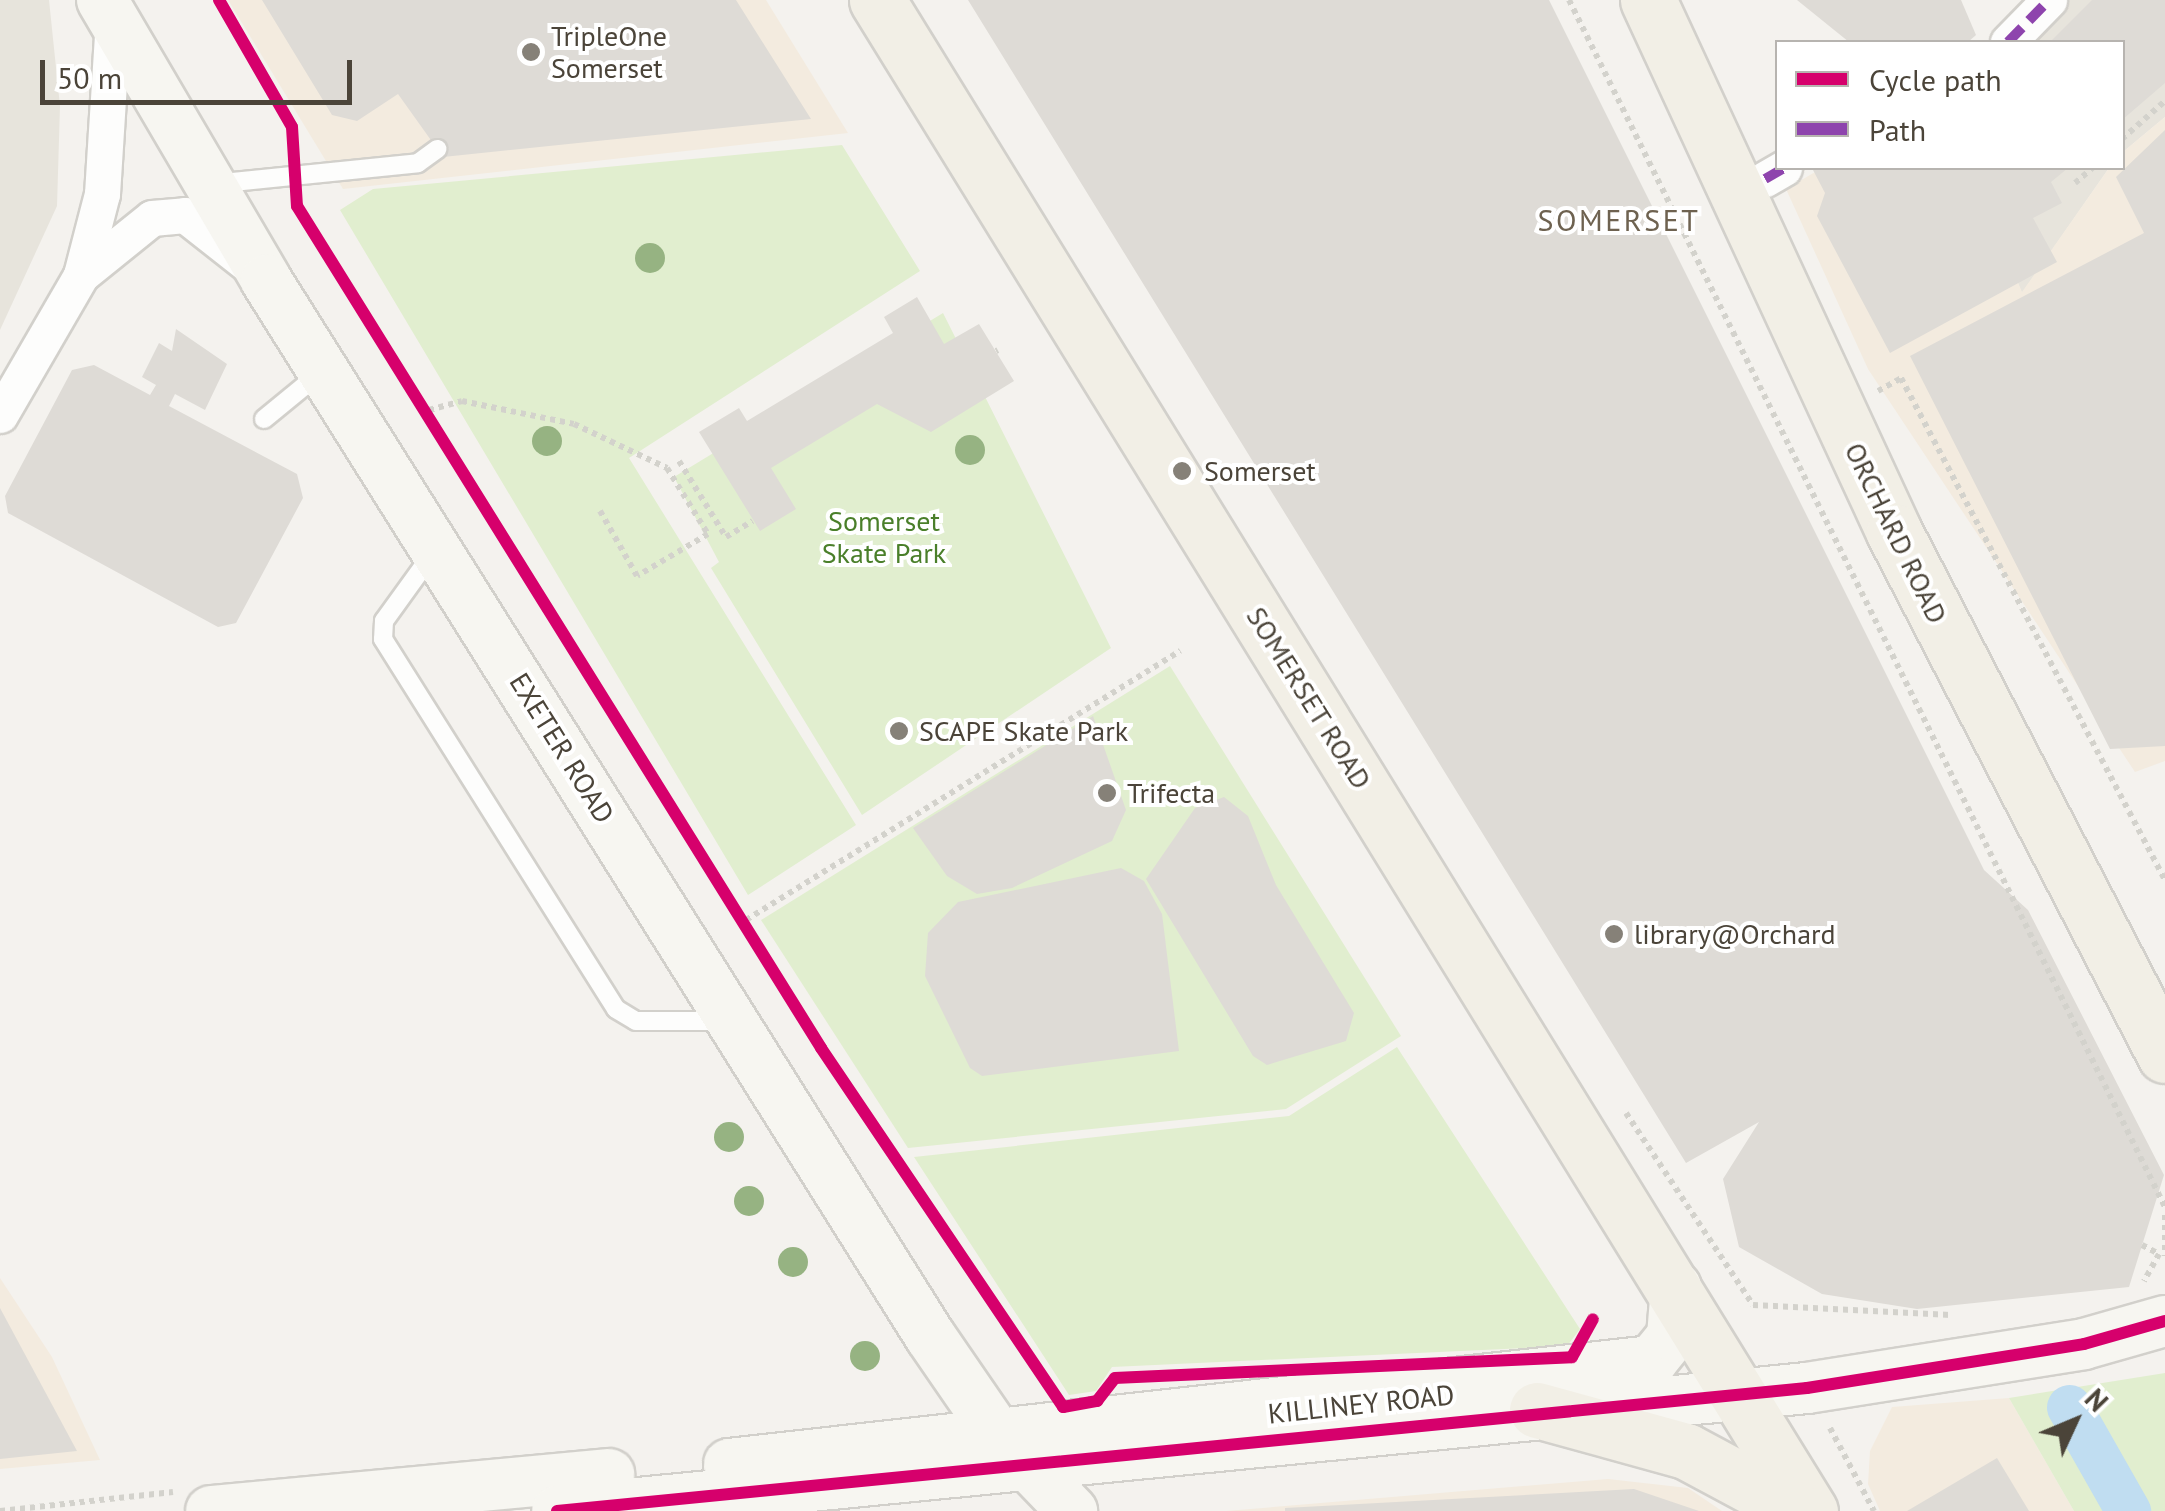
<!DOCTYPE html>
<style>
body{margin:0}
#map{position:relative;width:2165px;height:1511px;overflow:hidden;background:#f4f2ee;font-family:"PT Sans",sans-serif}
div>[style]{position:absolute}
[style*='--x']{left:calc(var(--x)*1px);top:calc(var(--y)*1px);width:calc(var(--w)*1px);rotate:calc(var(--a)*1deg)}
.residential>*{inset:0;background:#e7e4dc}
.commercial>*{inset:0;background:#f3ebdf}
.green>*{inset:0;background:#e1eecf}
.canal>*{height:45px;margin:-22.5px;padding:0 22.5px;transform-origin:22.5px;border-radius:22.5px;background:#c0ddf1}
.building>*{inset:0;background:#dedbd6}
.path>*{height:6px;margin-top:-3px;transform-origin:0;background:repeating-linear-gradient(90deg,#d3d2cc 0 5px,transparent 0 10px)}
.roads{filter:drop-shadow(2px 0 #d2d0cb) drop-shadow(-2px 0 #d2d0cb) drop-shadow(0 2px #d2d0cb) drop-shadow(0 -2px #d2d0cb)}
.lane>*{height:18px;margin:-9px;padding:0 9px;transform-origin:9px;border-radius:9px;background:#fdfdfc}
.street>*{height:35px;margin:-17.5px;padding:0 17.5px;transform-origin:17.5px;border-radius:17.5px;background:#fdfdfc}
.secondary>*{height:50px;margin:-25px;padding:0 25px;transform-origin:25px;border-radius:25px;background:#f7f6f1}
.primary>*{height:55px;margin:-27.5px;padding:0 27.5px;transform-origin:27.5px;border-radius:27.5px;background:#f2efe6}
.quiet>*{height:10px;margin-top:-5px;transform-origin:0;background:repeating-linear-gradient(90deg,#8e44ad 0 20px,transparent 0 30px)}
.cycleway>*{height:12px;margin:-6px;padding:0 6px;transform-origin:6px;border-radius:6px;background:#d6006c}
.trees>*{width:30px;height:30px;margin:-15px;border-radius:50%;background:#96b382}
.dots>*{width:28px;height:28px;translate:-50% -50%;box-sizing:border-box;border:5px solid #fff;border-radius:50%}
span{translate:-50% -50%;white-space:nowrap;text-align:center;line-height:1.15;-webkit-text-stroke:8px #fff;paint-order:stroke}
.poi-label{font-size:28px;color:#4b4439}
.left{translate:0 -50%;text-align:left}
.park-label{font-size:28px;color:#4a7f2a}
.street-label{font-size:28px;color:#4b4439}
.neighbourhood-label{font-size:30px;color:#6e6250;letter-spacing:2.5px}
.legend{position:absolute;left:1775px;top:40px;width:350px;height:130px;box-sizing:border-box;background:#fff;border:2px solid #b7b4b0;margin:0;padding:12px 18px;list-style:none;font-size:30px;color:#4b4439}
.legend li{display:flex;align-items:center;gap:20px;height:50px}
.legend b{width:50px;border:2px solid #b7b4b0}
.north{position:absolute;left:2025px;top:1371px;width:100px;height:100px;-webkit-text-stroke:8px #fff;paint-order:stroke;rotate:46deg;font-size:28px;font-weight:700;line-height:40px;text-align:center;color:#4b4439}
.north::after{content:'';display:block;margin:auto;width:35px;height:45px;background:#4b4439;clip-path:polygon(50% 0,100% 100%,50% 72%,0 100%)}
.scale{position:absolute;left:40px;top:60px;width:312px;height:45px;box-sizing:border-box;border:5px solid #4b4439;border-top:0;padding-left:12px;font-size:30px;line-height:35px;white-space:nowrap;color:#4b4439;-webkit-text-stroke:8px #fff;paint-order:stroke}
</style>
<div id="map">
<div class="residential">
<div style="clip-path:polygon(0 0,49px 0,60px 106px,57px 206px,0 330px)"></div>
<div style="clip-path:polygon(2034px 0,2165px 0,2165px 117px,2123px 152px,2122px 42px,1994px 42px)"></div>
<div style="clip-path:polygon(1969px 168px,2109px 168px,2022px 293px)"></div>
</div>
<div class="commercial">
<div style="clip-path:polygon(228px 0,766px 0,848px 133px,343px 189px)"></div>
<div style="clip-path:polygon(2165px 117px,2165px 761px,2135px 772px,1868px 369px,1786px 189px,1822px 168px,1969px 168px,2022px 292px,2109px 168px,2122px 168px,2123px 152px)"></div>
<div style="clip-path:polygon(0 1278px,52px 1357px,100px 1460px,0 1469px)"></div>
<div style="clip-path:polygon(2009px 1398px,2074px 1511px,1880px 1511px,1868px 1484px,1870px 1451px,1892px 1407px)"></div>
<div style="clip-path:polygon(1608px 1479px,1688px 1488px,1722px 1511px,1226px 1511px)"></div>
</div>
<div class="green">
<div style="clip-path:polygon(842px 145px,920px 271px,629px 458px,856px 825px,748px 895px,340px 210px,373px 189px)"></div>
<div style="clip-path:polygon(943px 313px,1111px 648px,862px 815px,711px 568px,719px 562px,674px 477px)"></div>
<div style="clip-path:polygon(1170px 666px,1401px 1036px,1286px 1109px,908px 1148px,761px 920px)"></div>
<div style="clip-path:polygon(1397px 1047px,1580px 1329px,1567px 1346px,1112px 1367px,1096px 1391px,1069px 1395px,914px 1157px,1289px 1116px)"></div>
<div style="clip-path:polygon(2165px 1373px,2165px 1511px,2074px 1511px,2009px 1398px)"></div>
</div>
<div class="canal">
<div style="--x:2069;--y:1407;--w:120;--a:60.4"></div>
</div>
<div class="building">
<div style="clip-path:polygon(262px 0,736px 0,811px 119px,443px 157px,398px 94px,357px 121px,332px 115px)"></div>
<div style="clip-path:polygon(968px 0,1549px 0,1984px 870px,2028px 910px,2164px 1175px,2129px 1287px,1917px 1309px,1822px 1294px,1739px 1247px,1723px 1179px,1759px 1122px,1686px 1163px)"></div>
<div style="clip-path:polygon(1797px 0,1961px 0,1976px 35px,1968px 42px,1849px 42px)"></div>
<div style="clip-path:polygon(2092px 0,2165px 0,2165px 83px,2122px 120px,2122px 42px,2050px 42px)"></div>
<div style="clip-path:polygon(2165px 130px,2165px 746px,2110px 749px,1910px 356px,2144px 233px,2116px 177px)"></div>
<div style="clip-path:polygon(2068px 168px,2051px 182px,2062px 203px,2033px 218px,2057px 262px,1890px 353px,1817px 216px,1825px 193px,1813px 170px)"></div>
<div style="clip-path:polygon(917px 297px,944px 344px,979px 324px,1014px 381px,931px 432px,877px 404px,771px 468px,796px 509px,760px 531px,699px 432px,739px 408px,747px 421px,893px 333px,884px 317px)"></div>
<div style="clip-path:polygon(176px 329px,227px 364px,205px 410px,175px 394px,169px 406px,297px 474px,303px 498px,236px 623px,218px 627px,8px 513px,5px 496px,72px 370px,94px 365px,150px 395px,156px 385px,142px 377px,159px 343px,172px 351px)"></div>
<div style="clip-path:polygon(1093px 716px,1126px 810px,1112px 841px,1012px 888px,977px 894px,947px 876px,913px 828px)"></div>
<div style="clip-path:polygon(1224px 797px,1248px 816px,1276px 885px,1354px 1013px,1346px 1041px,1267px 1065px,1253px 1056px,1146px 879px,1195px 808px)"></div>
<div style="clip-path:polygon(1121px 868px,1144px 881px,1162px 914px,1179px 1051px,982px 1076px,970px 1068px,925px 976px,928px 933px,958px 902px)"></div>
<div style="clip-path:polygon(0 1308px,77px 1451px,0 1459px)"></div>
<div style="clip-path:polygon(1997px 1458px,2029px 1511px,1907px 1511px)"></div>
<div style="clip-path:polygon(1634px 1489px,1699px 1511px,1285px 1511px,1285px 1508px)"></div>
</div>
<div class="path">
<div style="--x:1569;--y:0;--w:1346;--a:63.72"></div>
<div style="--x:2122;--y:139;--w:57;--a:-41.5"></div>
<div style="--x:2075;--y:183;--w:23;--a:-41"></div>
<div style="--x:996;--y:351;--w:2;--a:-27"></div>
<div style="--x:1878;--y:391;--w:26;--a:-29"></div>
<div style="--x:1901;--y:378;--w:567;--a:62.26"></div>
<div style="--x:429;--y:410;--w:34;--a:-15"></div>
<div style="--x:462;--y:401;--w:114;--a:11.6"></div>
<div style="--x:574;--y:424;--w:103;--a:25.3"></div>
<div style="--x:667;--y:468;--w:78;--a:58.2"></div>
<div style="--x:708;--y:534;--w:82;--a:149.4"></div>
<div style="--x:637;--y:576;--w:75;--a:-119.6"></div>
<div style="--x:679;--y:461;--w:89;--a:58.3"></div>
<div style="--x:726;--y:537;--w:31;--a:-31"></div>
<div style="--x:746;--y:920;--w:511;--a:-31.79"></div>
<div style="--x:1626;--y:1113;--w:230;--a:56.5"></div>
<div style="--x:1753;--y:1305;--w:198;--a:2.9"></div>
<div style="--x:2165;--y:1215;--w:41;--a:90"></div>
<div style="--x:2142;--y:1245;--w:19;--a:28"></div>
<div style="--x:2159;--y:1254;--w:31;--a:119"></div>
<div style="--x:1830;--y:1428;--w:94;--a:62.1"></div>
<div style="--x:0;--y:1511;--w:174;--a:-6.3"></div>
</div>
<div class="roads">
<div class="lane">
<div style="--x:213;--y:184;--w:206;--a:-5.8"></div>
<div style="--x:418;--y:163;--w:24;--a:-36"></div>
<div style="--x:264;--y:419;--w:71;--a:-39.3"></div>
<div style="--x:433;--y:553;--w:84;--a:125.8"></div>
<div style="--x:384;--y:621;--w:18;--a:93"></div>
<div style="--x:383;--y:639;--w:437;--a:57.8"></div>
<div style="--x:616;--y:1009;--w:23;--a:31"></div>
<div style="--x:636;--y:1021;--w:91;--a:0"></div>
</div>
<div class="street">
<div style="--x:2008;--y:42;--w:59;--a:-45.7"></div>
<div style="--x:1765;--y:179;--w:22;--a:-30"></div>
<div style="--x:81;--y:275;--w:84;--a:-75.5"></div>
<div style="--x:102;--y:194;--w:175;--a:-86.4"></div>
<div style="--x:0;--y:415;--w:162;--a:-59.9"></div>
<div style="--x:81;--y:275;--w:91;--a:-38.8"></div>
<div style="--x:152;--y:218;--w:33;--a:-5"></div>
<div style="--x:185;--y:215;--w:78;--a:38.2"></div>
</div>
<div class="secondary">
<div style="--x:102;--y:0;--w:324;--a:59.6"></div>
<div style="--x:266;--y:280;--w:1247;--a:57.84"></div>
<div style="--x:930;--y:1336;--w:116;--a:55.5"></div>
<div style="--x:996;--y:1432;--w:110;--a:46.1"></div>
<div style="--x:729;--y:1464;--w:929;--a:-6.37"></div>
<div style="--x:1652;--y:1361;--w:32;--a:-51"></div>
<div style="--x:1672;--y:1336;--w:49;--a:-85.3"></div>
<div style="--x:211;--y:1511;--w:400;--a:-5.3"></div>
<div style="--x:557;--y:1511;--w:1256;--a:-5.62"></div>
<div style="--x:1807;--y:1388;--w:280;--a:-9"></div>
<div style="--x:2084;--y:1344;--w:84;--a:-15.9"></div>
</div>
<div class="primary">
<div style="--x:877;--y:0;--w:1776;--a:58.31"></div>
<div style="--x:1648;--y:0;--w:586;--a:65.18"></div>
<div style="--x:1894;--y:532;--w:589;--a:62.61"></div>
<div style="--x:1537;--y:1410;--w:155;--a:15.4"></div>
<div style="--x:1686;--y:1451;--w:127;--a:28.2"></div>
</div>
</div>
<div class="quiet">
<div style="--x:2008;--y:42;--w:59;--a:-45.7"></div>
<div style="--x:1765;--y:179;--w:22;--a:-30"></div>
</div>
<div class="cycleway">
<div style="--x:219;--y:0;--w:146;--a:60.1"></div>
<div style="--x:292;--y:127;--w:79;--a:86.4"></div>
<div style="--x:297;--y:206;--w:992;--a:58.1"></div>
<div style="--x:821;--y:1048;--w:433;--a:56"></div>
<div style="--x:1063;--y:1407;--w:35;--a:-10"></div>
<div style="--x:1097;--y:1401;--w:29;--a:-52"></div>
<div style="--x:1115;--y:1378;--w:457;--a:-2.6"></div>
<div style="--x:1572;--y:1357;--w:43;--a:-61.1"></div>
<div style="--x:557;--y:1511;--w:1256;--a:-5.62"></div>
<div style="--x:1807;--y:1388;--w:280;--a:-9"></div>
<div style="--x:2084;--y:1344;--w:84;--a:-15.9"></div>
</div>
<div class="trees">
<div style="left:650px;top:258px"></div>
<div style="left:547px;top:441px"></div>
<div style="left:970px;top:450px"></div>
<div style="left:729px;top:1137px"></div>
<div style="left:749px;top:1201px"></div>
<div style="left:793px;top:1262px"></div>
<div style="left:865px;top:1356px"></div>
</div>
<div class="dots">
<div style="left:531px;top:52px;background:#868178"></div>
<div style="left:1182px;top:471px;background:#868178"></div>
<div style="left:899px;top:731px;background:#868178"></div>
<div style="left:1107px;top:793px;background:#868178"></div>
<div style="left:1614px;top:934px;background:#868178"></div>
</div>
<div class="poi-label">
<span class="left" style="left:551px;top:52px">TripleOne<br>Somerset</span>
<span class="left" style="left:1204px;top:471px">Somerset</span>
<span class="left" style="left:919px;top:731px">SCAPE Skate Park</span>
<span class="left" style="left:1127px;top:793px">Trifecta</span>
<span class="left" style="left:1634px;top:934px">library@Orchard</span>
</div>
<div class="park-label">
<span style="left:884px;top:537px">Somerset<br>Skate Park</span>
</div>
<div class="street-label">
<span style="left:1896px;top:533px;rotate:64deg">ORCHARD ROAD</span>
<span style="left:1309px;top:698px;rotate:58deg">SOMERSET ROAD</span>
<span style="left:562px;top:748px;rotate:58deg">EXETER ROAD</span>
<span style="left:1361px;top:1404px;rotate:-6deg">KILLINEY ROAD</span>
</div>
<div class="neighbourhood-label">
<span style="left:1619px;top:220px">SOMERSET</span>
</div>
<ul class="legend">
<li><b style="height:12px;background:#d6006c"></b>Cycle path</li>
<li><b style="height:12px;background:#8e44ad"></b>Path</li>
</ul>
<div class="north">N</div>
<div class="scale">50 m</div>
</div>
